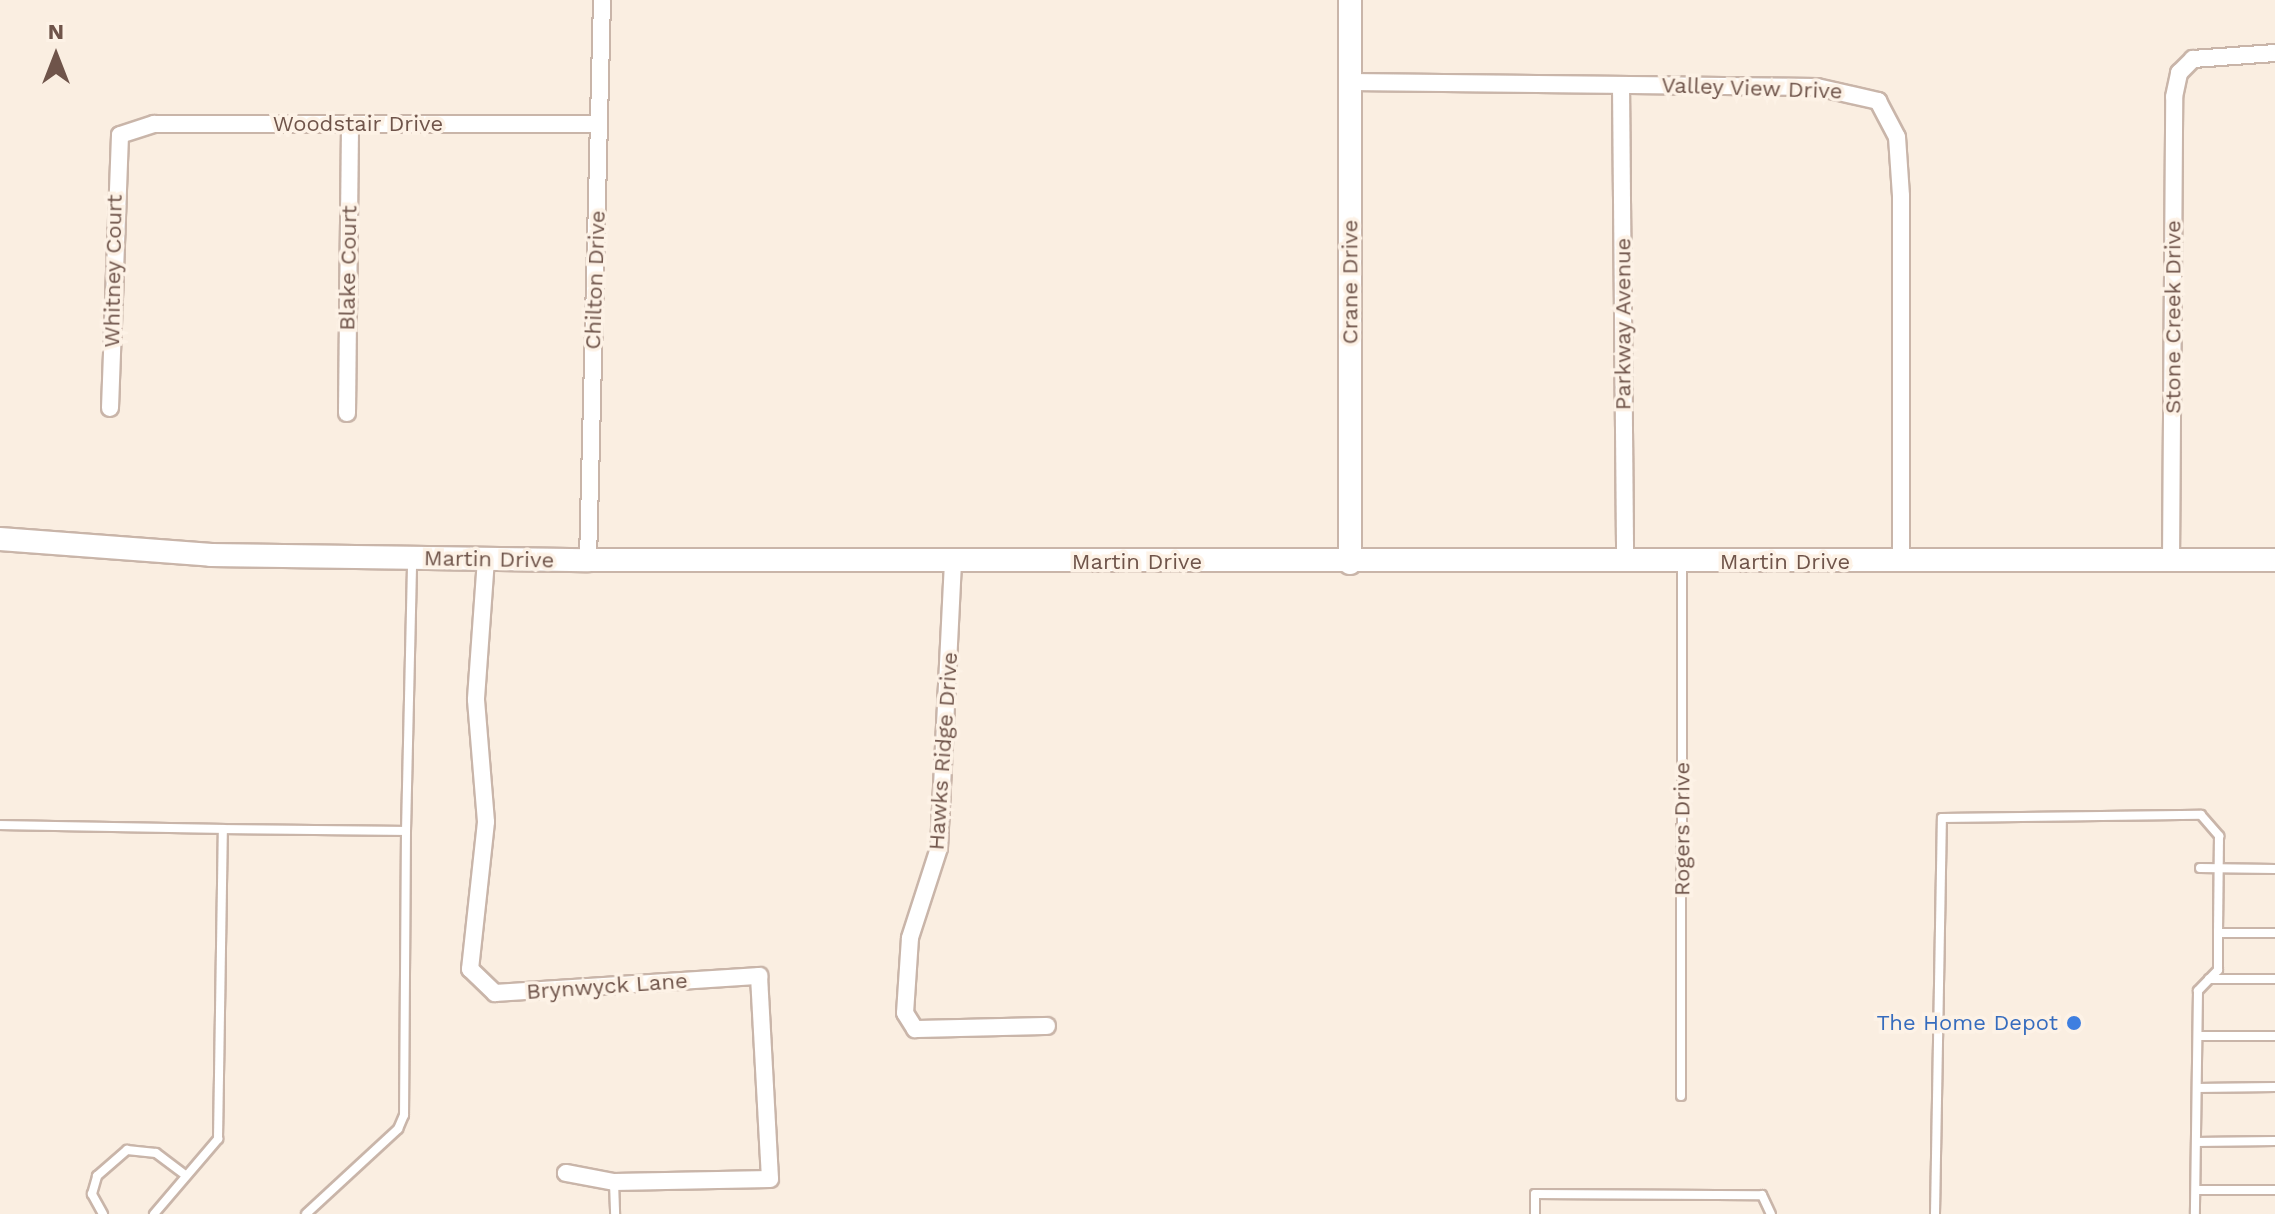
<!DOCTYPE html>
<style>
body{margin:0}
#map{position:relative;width:2275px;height:1214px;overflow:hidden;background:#faeee1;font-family:"Work Sans",sans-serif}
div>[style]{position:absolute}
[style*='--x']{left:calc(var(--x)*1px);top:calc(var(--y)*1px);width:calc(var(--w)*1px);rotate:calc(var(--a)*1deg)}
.roads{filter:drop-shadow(2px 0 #c9b5a9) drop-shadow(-2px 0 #c9b5a9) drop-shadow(0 2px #c9b5a9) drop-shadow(0 -2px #c9b5a9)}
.service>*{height:8px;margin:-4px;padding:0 4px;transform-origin:4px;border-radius:4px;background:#fff}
.minor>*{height:16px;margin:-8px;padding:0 8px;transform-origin:8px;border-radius:8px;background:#fff}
.tertiary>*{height:22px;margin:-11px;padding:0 11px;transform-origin:11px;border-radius:11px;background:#fff}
.dots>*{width:22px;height:22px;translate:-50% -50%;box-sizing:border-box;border:4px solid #fdf2e6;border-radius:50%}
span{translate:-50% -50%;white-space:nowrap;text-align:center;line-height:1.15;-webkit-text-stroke:7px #fdf2e6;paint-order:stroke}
.street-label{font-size:22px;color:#6f544a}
.shop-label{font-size:22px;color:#366cbe}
.right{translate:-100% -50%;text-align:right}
.north{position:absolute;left:16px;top:16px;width:80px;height:80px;-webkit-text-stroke:6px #fdf2e6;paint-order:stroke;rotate:0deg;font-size:22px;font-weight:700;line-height:32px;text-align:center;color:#6f544a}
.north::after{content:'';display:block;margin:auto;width:28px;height:36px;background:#6f544a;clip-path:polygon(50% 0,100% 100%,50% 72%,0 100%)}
</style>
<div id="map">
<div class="roads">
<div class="service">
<div style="--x:0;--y:825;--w:223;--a:1"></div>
<div style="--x:406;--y:831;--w:271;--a:-88.7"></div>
<div style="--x:2200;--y:868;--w:75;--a:0.8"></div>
<div style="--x:2218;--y:933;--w:57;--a:0"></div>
<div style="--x:2209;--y:979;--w:66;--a:0"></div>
<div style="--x:2198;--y:1036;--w:77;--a:0"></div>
<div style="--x:2197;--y:1088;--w:78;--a:-0.7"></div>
<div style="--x:1681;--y:1096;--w:534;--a:-89.89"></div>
<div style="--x:2196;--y:1142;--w:79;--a:-0.7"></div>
<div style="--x:614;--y:1182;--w:32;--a:88"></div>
<div style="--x:2196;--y:1190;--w:79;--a:0"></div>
<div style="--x:103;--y:1214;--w:23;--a:-119"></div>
<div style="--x:92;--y:1194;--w:19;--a:-74"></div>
<div style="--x:97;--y:1176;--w:40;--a:-41"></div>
<div style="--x:127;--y:1150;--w:29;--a:6"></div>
<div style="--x:156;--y:1153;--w:36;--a:37"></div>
<div style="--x:154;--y:1214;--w:99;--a:-49.5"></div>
<div style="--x:218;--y:1139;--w:310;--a:-89.1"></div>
<div style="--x:223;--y:829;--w:183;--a:0.6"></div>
<div style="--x:406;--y:831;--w:284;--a:90.4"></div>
<div style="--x:404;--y:1115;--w:15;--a:113"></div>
<div style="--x:398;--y:1129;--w:125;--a:137.3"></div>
<div style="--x:1535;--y:1214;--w:20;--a:-90"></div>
<div style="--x:1535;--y:1194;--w:227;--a:0.3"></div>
<div style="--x:1762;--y:1195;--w:21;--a:65"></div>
<div style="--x:1935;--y:1214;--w:396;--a:-89"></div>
<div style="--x:1942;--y:818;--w:259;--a:-0.7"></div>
<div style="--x:2201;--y:815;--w:28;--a:49"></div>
<div style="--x:2219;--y:836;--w:97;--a:90.6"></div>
<div style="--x:2218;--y:933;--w:37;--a:90"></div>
<div style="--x:2218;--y:970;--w:29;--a:134"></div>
<div style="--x:2198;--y:991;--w:223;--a:90.8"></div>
</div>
<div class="minor">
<div style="--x:1350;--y:82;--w:467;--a:0.6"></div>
<div style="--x:1817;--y:87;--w:63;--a:12.9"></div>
<div style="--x:1878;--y:101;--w:41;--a:62.2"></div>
<div style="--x:1897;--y:137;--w:59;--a:86.1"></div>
<div style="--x:1901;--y:196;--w:366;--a:90"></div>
<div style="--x:1621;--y:85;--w:478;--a:89.5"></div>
<div style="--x:110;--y:408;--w:273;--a:-87.9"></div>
<div style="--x:120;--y:135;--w:36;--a:-18"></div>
<div style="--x:154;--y:124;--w:445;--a:0"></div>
<div style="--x:347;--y:413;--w:289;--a:-89.4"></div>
<div style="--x:486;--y:559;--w:141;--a:94.1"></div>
<div style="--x:476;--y:700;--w:122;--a:85.3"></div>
<div style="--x:486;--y:822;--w:148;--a:96.2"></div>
<div style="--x:470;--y:969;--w:35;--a:44"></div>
<div style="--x:495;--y:993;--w:265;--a:-3.7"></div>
<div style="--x:759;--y:976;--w:203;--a:86.9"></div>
<div style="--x:770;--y:1179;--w:156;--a:178.9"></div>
<div style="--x:614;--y:1182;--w:49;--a:-169.4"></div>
<div style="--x:588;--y:560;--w:560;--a:-88.57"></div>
<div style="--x:2171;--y:561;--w:464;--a:-89.6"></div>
<div style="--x:2174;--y:97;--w:25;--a:-78"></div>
<div style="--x:2179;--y:73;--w:20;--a:-45"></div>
<div style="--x:2193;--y:59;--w:82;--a:-4.2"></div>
<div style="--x:953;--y:562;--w:286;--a:92.8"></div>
<div style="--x:939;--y:848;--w:95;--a:107.9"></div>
<div style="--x:910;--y:938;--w:75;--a:93.8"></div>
<div style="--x:905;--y:1013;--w:19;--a:58"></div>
<div style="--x:915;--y:1029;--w:132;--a:-1.3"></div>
</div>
<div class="tertiary">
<div style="--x:0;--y:539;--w:212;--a:4.3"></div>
<div style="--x:211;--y:555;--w:377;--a:0.8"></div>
<div style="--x:588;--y:560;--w:1687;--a:0"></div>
<div style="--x:1350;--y:563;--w:563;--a:-90"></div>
</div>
</div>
<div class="dots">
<div style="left:2074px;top:1023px;background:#3f7fe0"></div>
</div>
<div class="street-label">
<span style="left:1752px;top:88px;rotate:2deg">Valley View Drive</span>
<span style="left:358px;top:124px">Woodstair Drive</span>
<span style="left:348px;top:268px;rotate:-89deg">Blake Court</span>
<span style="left:113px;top:271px;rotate:-89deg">Whitney Court</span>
<span style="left:595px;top:280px;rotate:-88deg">Chilton Drive</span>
<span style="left:1350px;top:282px;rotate:-90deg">Crane Drive</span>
<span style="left:2173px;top:317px;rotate:-90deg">Stone Creek Drive</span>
<span style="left:1623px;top:324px;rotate:-90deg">Parkway Avenue</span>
<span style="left:489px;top:559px;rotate:1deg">Martin Drive</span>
<span style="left:1137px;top:562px">Martin Drive</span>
<span style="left:1785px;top:562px">Martin Drive</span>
<span style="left:943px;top:751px;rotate:-86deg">Hawks Ridge Drive</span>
<span style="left:1682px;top:829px;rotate:-90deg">Rogers Drive</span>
<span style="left:607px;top:986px;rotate:-4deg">Brynwyck Lane</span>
</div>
<div class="shop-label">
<span class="right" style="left:2058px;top:1023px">The Home Depot</span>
</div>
<div class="north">N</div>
</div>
